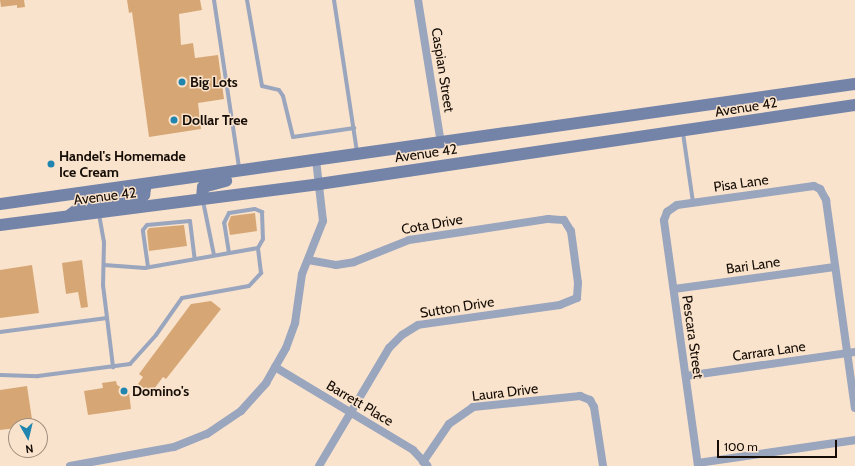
<!DOCTYPE html>
<style>
body{margin:0}
#map{position:relative;width:855px;height:466px;overflow:hidden;background:#fae3cc;font-family:Cabin,sans-serif}
div>[style]{position:absolute}
[style*='--x']{left:calc(var(--x)*1px);top:calc(var(--y)*1px);width:calc(var(--w)*1px);rotate:calc(var(--a)*1deg)}
.building>*{inset:0;background:#d6a775}
.lane>*{height:4px;margin:-2px;padding:0 2px;transform-origin:2px;border-radius:2px;background:#9aa5be}
.street>*{height:8px;margin:-4px;padding:0 4px;transform-origin:4px;border-radius:4px;background:#9aa5be}
.secondary>*{height:12px;margin:-6px;padding:0 6px;transform-origin:6px;border-radius:6px;background:#7484a9}
.dots>*{width:11px;height:11px;translate:-50% -50%;box-sizing:border-box;border:2px solid #fae3cc;border-radius:50%}
span{translate:-50% -50%;white-space:nowrap;text-align:center;line-height:1.15;-webkit-text-stroke:3px #fae3cc;paint-order:stroke}
.street-label{font-size:14px;color:#140c05}
.poi-label{font-size:14px;color:#140c05;font-weight:700}
.left{translate:0 -50%;text-align:left}
.north{position:absolute;left:8px;top:418px;width:40px;height:40px;box-sizing:border-box;background:#fae3cc;border:1px solid #9e8d7c;border-radius:50%;rotate:172deg;font-size:11px;font-weight:700;line-height:16px;text-align:center;color:#140c05}
.north::after{content:'';display:block;margin:auto;width:14px;height:18px;background:#2086af;clip-path:polygon(50% 0,100% 100%,50% 72%,0 100%)}
.scale{position:absolute;left:717px;top:440px;width:120px;height:18px;box-sizing:border-box;border:2px solid #140c05;border-top:0;padding-left:5px;font-size:12px;line-height:14px;white-space:nowrap;color:#140c05;-webkit-text-stroke:3px #fae3cc;paint-order:stroke}
</style>
<div id="map">
<div class="building">
<div style="clip-path:polygon(0 0,24px 0,25px 7px,17px 8px,17px 5px,1px 7px)"></div>
<div style="clip-path:polygon(127px 0,200px 0,202px 10px,179px 14px,181px 45px,193px 43px,195px 58px,218px 55px,224px 99px,198px 103px,201px 129px,149px 137px,132px 12px,129px 13px)"></div>
<div style="clip-path:polygon(255px 213px,257px 231px,230px 235px,228px 224px,231px 216px)"></div>
<div style="clip-path:polygon(184px 225px,187px 246px,149px 251px,147px 231px,149px 228px)"></div>
<div style="clip-path:polygon(82px 260px,88px 307px,81px 308px,78px 292px,66px 294px,62px 263px)"></div>
<div style="clip-path:polygon(32px 265px,39px 313px,0 318px,0 270px)"></div>
<div style="clip-path:polygon(211px 301px,221px 309px,166px 379px,163px 377px,151px 393px,138px 384px,143px 377px,139px 374px,191px 304px)"></div>
<div style="clip-path:polygon(116px 381px,117px 385px,129px 392px,131px 409px,88px 415px,84px 391px,103px 388px,102px 383px)"></div>
<div style="clip-path:polygon(27px 386px,33px 426px,0 430px,0 390px)"></div>
</div>
<div class="lane">
<div style="--x:214;--y:0;--w:170;--a:81.5"></div>
<div style="--x:247;--y:0;--w:87;--a:80.1"></div>
<div style="--x:262;--y:86;--w:17;--a:13"></div>
<div style="--x:279;--y:90;--w:7;--a:56"></div>
<div style="--x:283;--y:96;--w:42;--a:76.3"></div>
<div style="--x:293;--y:137;--w:62;--a:-8.4"></div>
<div style="--x:334;--y:0;--w:154;--a:81.4"></div>
<div style="--x:683;--y:133;--w:70;--a:81.8"></div>
<div style="--x:203;--y:201;--w:55;--a:78.5"></div>
<div style="--x:99;--y:214;--w:28;--a:80"></div>
<div style="--x:104;--y:242;--w:43;--a:91.3"></div>
<div style="--x:103;--y:285;--w:83;--a:83"></div>
<div style="--x:229;--y:253;--w:30;--a:-99"></div>
<div style="--x:224;--y:223;--w:11;--a:-63"></div>
<div style="--x:229;--y:213;--w:26;--a:-9"></div>
<div style="--x:255;--y:209;--w:8;--a:23"></div>
<div style="--x:262;--y:212;--w:27;--a:88"></div>
<div style="--x:263;--y:239;--w:10;--a:119"></div>
<div style="--x:148;--y:267;--w:37;--a:-98"></div>
<div style="--x:143;--y:230;--w:6;--a:-51"></div>
<div style="--x:147;--y:225;--w:43;--a:-5.3"></div>
<div style="--x:190;--y:221;--w:38;--a:83"></div>
<div style="--x:0;--y:332;--w:108;--a:-7.5"></div>
<div style="--x:0;--y:375;--w:38;--a:2"></div>
<div style="--x:38;--y:376;--w:93;--a:-7.4"></div>
<div style="--x:130;--y:364;--w:39;--a:-48"></div>
<div style="--x:156;--y:335;--w:45;--a:-54.9"></div>
<div style="--x:182;--y:298;--w:68;--a:-10.2"></div>
<div style="--x:249;--y:286;--w:18;--a:-47"></div>
<div style="--x:261;--y:273;--w:25;--a:-97"></div>
<div style="--x:258;--y:248;--w:115;--a:170"></div>
<div style="--x:145;--y:268;--w:41;--a:-175.8"></div>
</div>
<div class="street">
<div style="--x:418;--y:0;--w:146;--a:80.9"></div>
<div style="--x:308;--y:260;--w:28;--a:10"></div>
<div style="--x:336;--y:265;--w:18;--a:-9"></div>
<div style="--x:354;--y:262;--w:59;--a:-21.8"></div>
<div style="--x:409;--y:240;--w:141;--a:-8.6"></div>
<div style="--x:548;--y:219;--w:16;--a:4"></div>
<div style="--x:564;--y:220;--w:13;--a:58"></div>
<div style="--x:571;--y:231;--w:52;--a:82.3"></div>
<div style="--x:578;--y:283;--w:15;--a:94"></div>
<div style="--x:577;--y:298;--w:18;--a:158"></div>
<div style="--x:560;--y:305;--w:143;--a:172"></div>
<div style="--x:418;--y:325;--w:19;--a:148"></div>
<div style="--x:402;--y:335;--w:18;--a:135"></div>
<div style="--x:389;--y:348;--w:137;--a:120.7"></div>
<div style="--x:674;--y:289;--w:162;--a:-7.8"></div>
<div style="--x:275;--y:367;--w:161;--a:31"></div>
<div style="--x:413;--y:450;--w:21;--a:47"></div>
<div style="--x:686;--y:376;--w:171;--a:-8.1"></div>
<div style="--x:423;--y:462;--w:46;--a:-55.6"></div>
<div style="--x:449;--y:424;--w:29;--a:-35"></div>
<div style="--x:473;--y:407;--w:108;--a:-5.9"></div>
<div style="--x:580;--y:396;--w:11;--a:22"></div>
<div style="--x:590;--y:400;--w:8;--a:60"></div>
<div style="--x:594;--y:407;--w:60;--a:81.3"></div>
<div style="--x:698;--y:463;--w:159;--a:-8.3"></div>
<div style="--x:70;--y:466;--w:106;--a:-10.4"></div>
<div style="--x:174;--y:447;--w:35;--a:-22"></div>
<div style="--x:207;--y:434;--w:41;--a:-34.1"></div>
<div style="--x:241;--y:411;--w:38;--a:-48"></div>
<div style="--x:266;--y:383;--w:40;--a:-60.3"></div>
<div style="--x:286;--y:348;--w:27;--a:-70"></div>
<div style="--x:295;--y:323;--w:49;--a:-81.9"></div>
<div style="--x:302;--y:274;--w:57;--a:-68.4"></div>
<div style="--x:323;--y:221;--w:61;--a:-96.5"></div>
<div style="--x:698;--y:466;--w:248;--a:-97.9"></div>
<div style="--x:664;--y:220;--w:9;--a:-69"></div>
<div style="--x:667;--y:212;--w:12;--a:-35"></div>
<div style="--x:677;--y:205;--w:138;--a:-7.9"></div>
<div style="--x:814;--y:186;--w:7;--a:27"></div>
<div style="--x:820;--y:189;--w:13;--a:61"></div>
<div style="--x:826;--y:200;--w:210;--a:82.1"></div>
</div>
<div class="secondary">
<div style="--x:202;--y:198;--w:11;--a:-85"></div>
<div style="--x:203;--y:187;--w:24;--a:-15"></div>
<div style="--x:0;--y:204;--w:863;--a:-7.99"></div>
<div style="--x:70;--y:215;--w:18;--a:-38"></div>
<div style="--x:84;--y:204;--w:61;--a:-8.5"></div>
<div style="--x:144;--y:195;--w:11;--a:-80"></div>
<div style="--x:0;--y:225;--w:322;--a:-7.3"></div>
<div style="--x:319;--y:184;--w:542;--a:-8.38"></div>
</div>
<div class="dots">
<div style="left:182px;top:82px;background:#2086af"></div>
<div style="left:174px;top:120px;background:#2086af"></div>
<div style="left:51px;top:164px;background:#2086af"></div>
<div style="left:124px;top:391px;background:#2086af"></div>
</div>
<div class="street-label">
<span style="left:443px;top:70px;rotate:81deg">Caspian Street</span>
<span style="left:746px;top:107px;rotate:-9deg">Avenue 42</span>
<span style="left:426px;top:153px;rotate:-8deg">Avenue 42</span>
<span style="left:741px;top:183px;rotate:-8deg">Pisa Lane</span>
<span style="left:105px;top:196px;rotate:-7deg">Avenue 42</span>
<span style="left:432px;top:224px;rotate:-10deg">Cota Drive</span>
<span style="left:753px;top:265px;rotate:-8deg">Bari Lane</span>
<span style="left:457px;top:307px;rotate:-9deg">Sutton Drive</span>
<span style="left:693px;top:337px;rotate:82deg">Pescara Street</span>
<span style="left:769px;top:351px;rotate:-8deg">Carrara Lane</span>
<span style="left:505px;top:392px;rotate:-7deg">Laura Drive</span>
<span style="left:360px;top:403px;rotate:31deg">Barrett Place</span>
</div>
<div class="poi-label">
<span class="left" style="left:190px;top:82px">Big Lots</span>
<span class="left" style="left:182px;top:120px">Dollar Tree</span>
<span class="left" style="left:59px;top:164px">Handel's Homemade<br>Ice Cream</span>
<span class="left" style="left:132px;top:391px">Domino's</span>
</div>
<div class="north">N</div>
<div class="scale">100 m</div>
</div>
